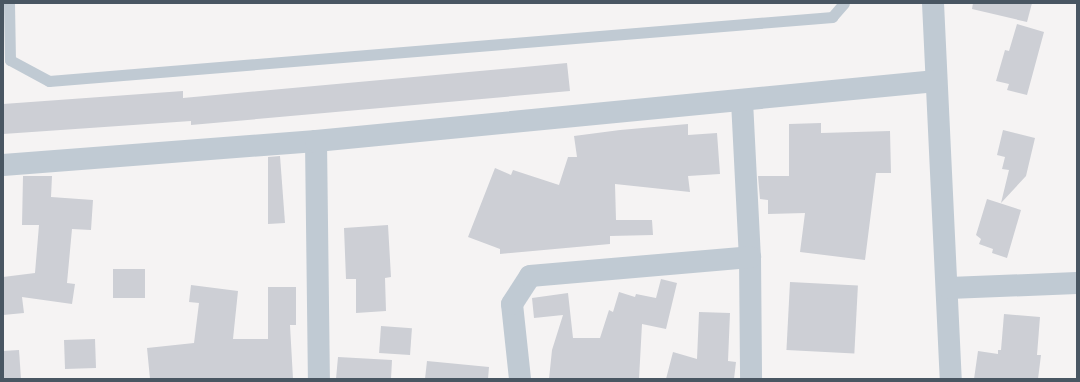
<!DOCTYPE html>
<style>
body{margin:0}
#map{position:relative;width:1080px;height:382px;overflow:hidden;background:#f5f3f3;font-family:"IBM Plex Sans",sans-serif}
div>[style]{position:absolute}
[style*='--x']{left:calc(var(--x)*1px);top:calc(var(--y)*1px);width:calc(var(--w)*1px);rotate:calc(var(--a)*1deg)}
.building>*{inset:0;background:#cdcfd5;transform-origin:0 0}
.service>*{height:11px;margin:-5.5px;padding:0 5.5px;transform-origin:5.5px;border-radius:5.5px;background:#c0cad3}
.minor>*{height:22px;margin:-11px;padding:0 11px;transform-origin:11px;border-radius:11px;background:#c0cad3}
span{translate:-50% -50%;white-space:nowrap;text-align:center;line-height:1.15;-webkit-text-stroke:3.5px #fff;paint-order:stroke}
.frame{position:absolute;inset:0;border:4px solid #495662;pointer-events:none}
</style>
<div id="map">
<div class="building">
<div style="clip-path:polygon(973px 3px,1032px 3px,1027px 22px,972px 9px)"></div>
<div style="clip-path:polygon(1017px 24px,1044px 32px,1027px 95px,1007px 90px,1009px 84px,996px 81px,1005px 50px,1009px 51px)"></div>
<div style="clip-path:polygon(567px 63px,570px 91px,191px 125px,191px 121px,3px 134px,3px 104px,183px 91px,183px 98px)"></div>
<div style="clip-path:polygon(821px 123px,821px 133px,890px 131px,891px 173px,876px 173px,865px 260px,800px 252px,805px 213px,768px 214px,768px 200px,760px 199px,758px 176px,789px 176px,789px 124px)"></div>
<div style="clip-path:polygon(688px 124px,688px 135px,717px 133px,720px 174px,688px 176px,690px 192px,615px 184px,616px 220px,652px 220px,653px 235px,610px 236px,610px 244px,500px 254px,500px 249px,468px 237px,495px 168px,511px 175px,513px 170px,559px 185px,568px 157px,577px 157px,574px 136px,620px 130px)"></div>
<div style="clip-path:polygon(1003px 130px,1035px 138px,1026px 176px,1001px 203px,1009px 170px,1002px 169px,1005px 157px,997px 155px)"></div>
<div style="clip-path:polygon(280px 156px,285px 223px,268px 224px,268px 157px)"></div>
<div style="clip-path:polygon(23px 176px,52px 176px,51px 197px,93px 200px,91px 230px,72px 229px,67px 283px,75px 284px,72px 304px,22px 297px,24px 313px,3px 315px,3px 277px,35px 273px,39px 225px,22px 225px)"></div>
<div style="clip-path:polygon(987px 199px,1021px 210px,1007px 258px,992px 253px,993px 249px,979px 244px,981px 239px,976px 235px)"></div>
<div style="clip-path:polygon(388px 225px,391px 277px,385px 278px,386px 311px,356px 313px,356px 279px,346px 279px,344px 228px)"></div>
<div style="left:113px;top:269px;width:32px;height:29px"></div>
<div style="clip-path:polygon(661px 279px,677px 283px,666px 329px,642px 324px,639px 379px,549px 379px,552px 350px,563px 315px,534px 318px,532px 298px,568px 293px,573px 338px,600px 338px,609px 310px,613px 312px,619px 292px,635px 297px,636px 294px,656px 298px)"></div>
<div style="left:790px;top:282px;width:68px;height:68px;rotate:3deg"></div>
<div style="clip-path:polygon(191px 285px,238px 291px,233px 339px,268px 339px,268px 287px,296px 287px,296px 325px,290px 325px,293px 379px,150px 379px,147px 348px,194px 343px,199px 303px,189px 302px)"></div>
<div style="clip-path:polygon(699px 312px,730px 313px,728px 361px,736px 362px,734px 379px,666px 379px,673px 352px,697px 359px)"></div>
<div style="clip-path:polygon(1004px 314px,1040px 317px,1037px 355px,1041px 355px,1038px 379px,974px 379px,978px 351px,998px 354px,998px 350px,1001px 350px)"></div>
<div style="left:381px;top:326px;width:31px;height:27px;rotate:4deg"></div>
<div style="left:95px;top:339px;width:29px;height:31px;rotate:88deg"></div>
<div style="clip-path:polygon(19px 350px,21px 379px,3px 379px,3px 351px)"></div>
<div style="clip-path:polygon(338px 357px,392px 360px,391px 379px,336px 379px)"></div>
<div style="clip-path:polygon(427px 361px,489px 367px,488px 379px,425px 379px)"></div>
</div>
<div class="service">
<div style="--x:9;--y:3;--w:57;--a:89"></div>
<div style="--x:10;--y:60;--w:44;--a:28.3"></div>
<div style="--x:49;--y:81;--w:786;--a:-4.67"></div>
<div style="--x:832;--y:17;--w:18;--a:-49"></div>
</div>
<div class="minor">
<div style="--x:933;--y:3;--w:376;--a:87.3"></div>
<div style="--x:742;--y:101;--w:156;--a:87.1"></div>
<div style="--x:750;--y:257;--w:122;--a:89.5"></div>
<div style="--x:316;--y:141;--w:238;--a:89.3"></div>
<div style="--x:3;--y:165;--w:314;--a:-4.4"></div>
<div style="--x:316;--y:141;--w:623;--a:-5.53"></div>
<div style="--x:949;--y:288;--w:128;--a:-2.2"></div>
<div style="--x:520;--y:379;--w:75;--a:-96.1"></div>
<div style="--x:512;--y:304;--w:33;--a:-57"></div>
<div style="--x:530;--y:276;--w:221;--a:-4.9"></div>
</div>
<div class="frame"></div>
</div>
